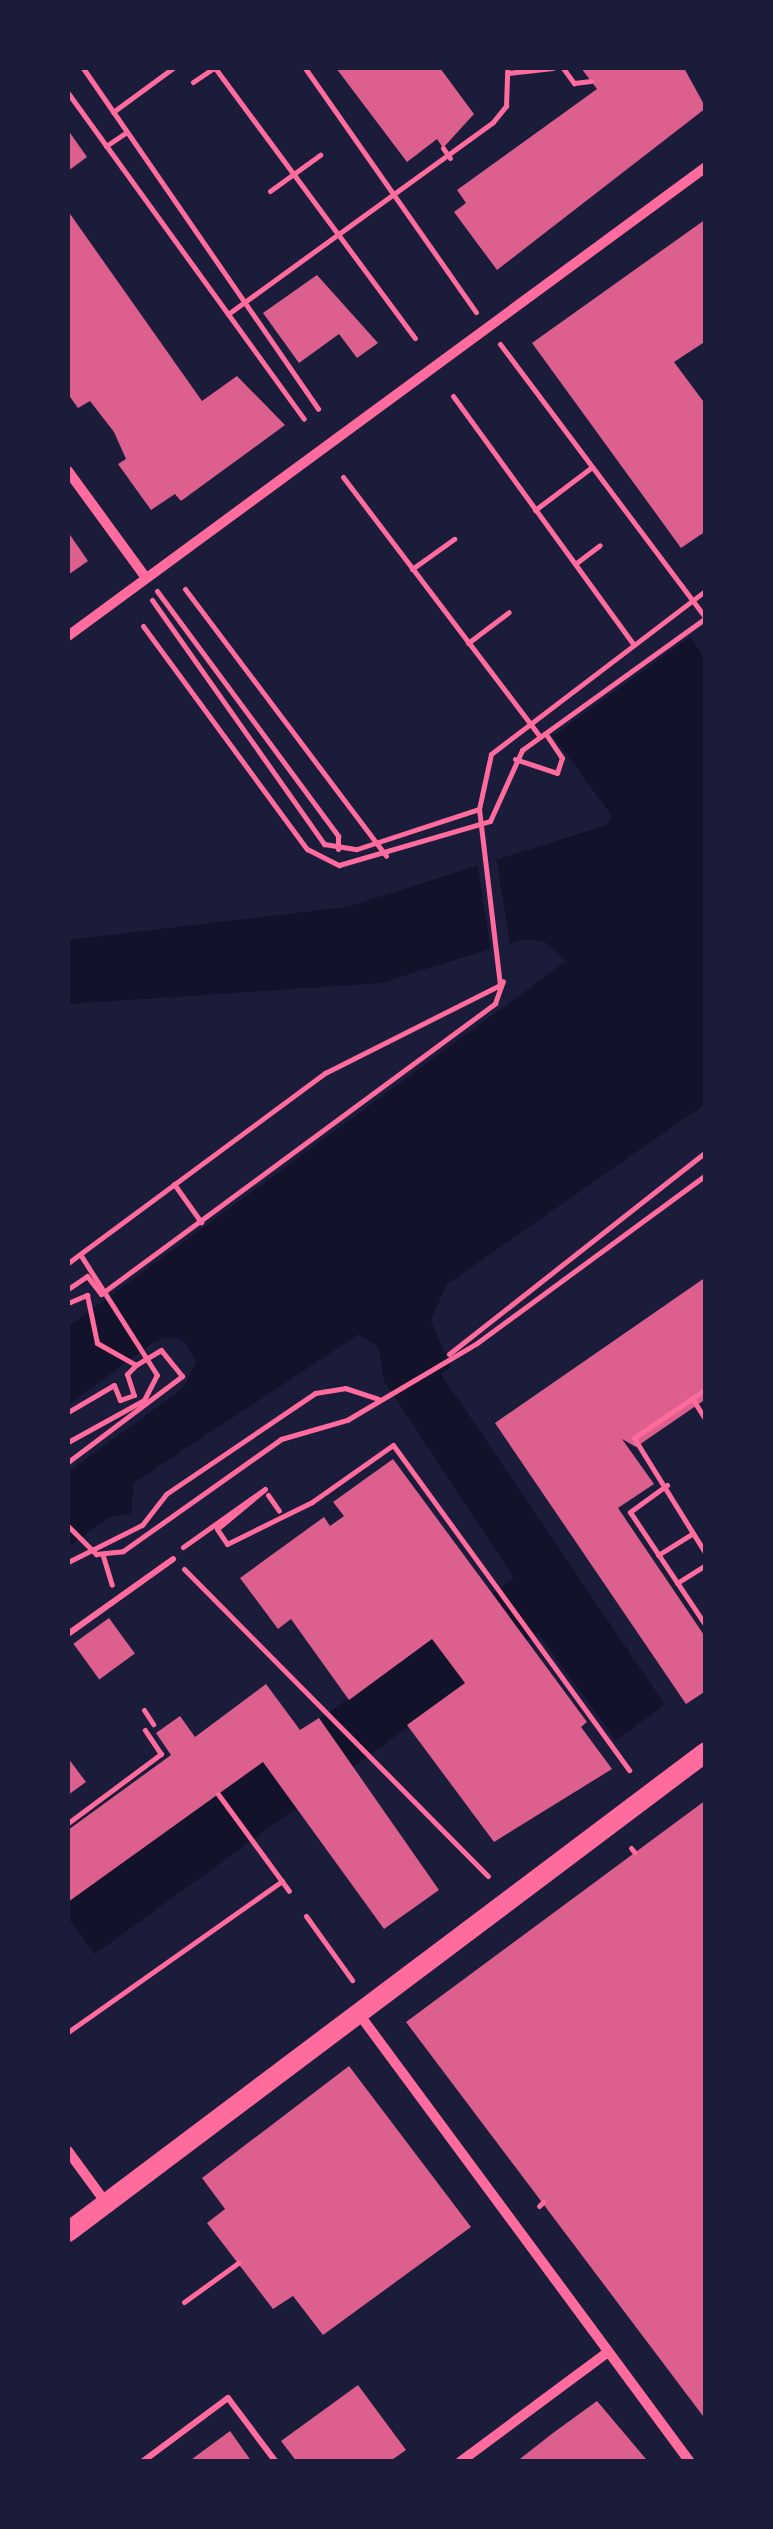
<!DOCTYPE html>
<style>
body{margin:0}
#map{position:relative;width:773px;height:2529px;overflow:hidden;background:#1b1b3a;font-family:Merriweather,serif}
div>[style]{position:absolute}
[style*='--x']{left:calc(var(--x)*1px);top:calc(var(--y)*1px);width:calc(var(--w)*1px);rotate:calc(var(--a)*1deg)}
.water>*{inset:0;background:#12122b}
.pier>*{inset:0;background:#1b1b3a;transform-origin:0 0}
.building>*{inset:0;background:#dd5f8e;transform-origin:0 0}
.path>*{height:5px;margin:-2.5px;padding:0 2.5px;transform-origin:2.5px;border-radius:2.5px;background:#ff6b9d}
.service>*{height:6px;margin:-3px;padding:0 3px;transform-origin:3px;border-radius:3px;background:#ff6b9d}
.minor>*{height:10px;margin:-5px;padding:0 5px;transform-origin:5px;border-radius:5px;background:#ff6b9d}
.secondary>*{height:20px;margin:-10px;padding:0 10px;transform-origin:10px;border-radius:10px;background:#ff6b9d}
span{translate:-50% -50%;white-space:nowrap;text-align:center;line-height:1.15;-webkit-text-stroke:9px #1b1b3a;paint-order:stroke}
.frame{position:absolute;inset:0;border:70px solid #1b1b3a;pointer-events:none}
</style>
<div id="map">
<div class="water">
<div style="clip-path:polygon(690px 637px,706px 659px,705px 1104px,446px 1285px,431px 1321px,451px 1367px,441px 1374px,665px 1705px,616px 1740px,538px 1633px,95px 1954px,68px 1918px,68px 1902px,514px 1578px,384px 1381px,379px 1348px,359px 1334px,134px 1483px,131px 1513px,108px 1518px,68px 1547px,68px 1472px,184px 1387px,196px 1361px,184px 1341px,162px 1338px,68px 1405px,68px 1327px,566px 961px,545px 942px,523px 939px,381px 983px,68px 1004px,68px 940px,347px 907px,607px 825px,612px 816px,553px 736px)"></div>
</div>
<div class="pier">
<div style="clip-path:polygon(687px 634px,690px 637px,553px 736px,550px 732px)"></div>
<div style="left:496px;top:855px;width:93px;height:20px;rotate:81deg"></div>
<div style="clip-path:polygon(178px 1337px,196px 1361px,184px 1387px,68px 1472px,181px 1383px,190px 1357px,163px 1343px,104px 1389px,68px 1405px,155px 1341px)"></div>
</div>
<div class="building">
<div style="clip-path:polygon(336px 68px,440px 68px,474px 114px,443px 148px,437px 139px,407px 162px)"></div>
<div style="clip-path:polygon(581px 68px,684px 68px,706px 108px,497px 270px,454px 212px,466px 203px,457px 190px,597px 89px)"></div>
<div style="clip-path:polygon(68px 130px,87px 157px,68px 171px)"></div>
<div style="clip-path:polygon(68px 211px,202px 401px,237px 376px,285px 425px,181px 501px,175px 494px,151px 510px,118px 464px,126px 459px,114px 432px,90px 401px,78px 408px,68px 394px)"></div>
<div style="clip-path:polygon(706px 219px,706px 341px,674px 362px,706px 405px,706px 531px,681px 548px,532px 343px)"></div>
<div style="clip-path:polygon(317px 275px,378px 343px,357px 358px,339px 334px,299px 363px,263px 313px)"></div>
<div style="clip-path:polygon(68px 532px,88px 561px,68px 575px)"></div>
<div style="clip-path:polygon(706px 1277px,706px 1399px,636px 1447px,622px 1439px,654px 1484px,618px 1508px,706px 1638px,706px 1691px,686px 1704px,495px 1423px)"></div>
<div style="clip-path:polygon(393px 1459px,587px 1722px,581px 1727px,612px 1769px,494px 1842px,407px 1725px,465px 1683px,432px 1639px,349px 1700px,291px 1619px,278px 1629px,240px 1578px,324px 1517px,330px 1526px,344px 1516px,333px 1502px)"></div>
<div style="left:109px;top:1618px;width:44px;height:44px;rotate:54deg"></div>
<div style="clip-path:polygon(266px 1684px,300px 1730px,319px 1718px,439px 1890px,384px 1929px,263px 1762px,68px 1902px,68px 1830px,171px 1755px,156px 1733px,180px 1716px,195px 1737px)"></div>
<div style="clip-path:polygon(68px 1758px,86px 1782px,68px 1795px)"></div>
<div style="clip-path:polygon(706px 1800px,706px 2420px,406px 2022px)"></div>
<div style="clip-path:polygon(349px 2066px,471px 2227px,323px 2335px,293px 2296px,273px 2309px,207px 2223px,225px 2209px,202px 2178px)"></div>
<div style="clip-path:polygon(358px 2385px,406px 2450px,389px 2462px,297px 2462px,281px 2441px)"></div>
<div style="clip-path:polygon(597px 2401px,646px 2459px,516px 2462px,553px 2433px)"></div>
<div style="clip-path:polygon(230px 2431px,252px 2462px,188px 2462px)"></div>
</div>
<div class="path">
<div style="--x:83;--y:68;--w:414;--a:55.4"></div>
<div style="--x:215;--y:68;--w:336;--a:53.5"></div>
<div style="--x:305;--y:68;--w:298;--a:55"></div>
<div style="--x:563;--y:68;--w:19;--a:54"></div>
<div style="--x:574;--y:83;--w:17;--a:-7"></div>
<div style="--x:508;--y:73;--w:45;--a:-6.3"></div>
<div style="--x:193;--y:82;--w:25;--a:-34"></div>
<div style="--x:68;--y:93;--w:402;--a:54.1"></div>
<div style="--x:113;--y:112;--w:74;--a:-36.3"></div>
<div style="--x:106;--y:146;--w:25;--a:-34"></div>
<div style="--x:443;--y:148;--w:12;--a:55"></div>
<div style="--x:270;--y:191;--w:62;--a:-35.8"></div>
<div style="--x:228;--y:314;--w:327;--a:-35.9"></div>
<div style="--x:493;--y:122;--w:21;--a:-51"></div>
<div style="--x:506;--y:106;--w:38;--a:-88"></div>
<div style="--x:500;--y:344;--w:343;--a:53.1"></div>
<div style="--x:453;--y:396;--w:306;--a:54"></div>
<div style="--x:343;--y:477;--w:326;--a:52.8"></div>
<div style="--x:535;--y:510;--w:71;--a:-37"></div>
<div style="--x:575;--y:564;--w:31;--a:-37"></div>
<div style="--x:412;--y:569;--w:52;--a:-35.5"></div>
<div style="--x:185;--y:589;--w:334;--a:53"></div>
<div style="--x:157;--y:591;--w:305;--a:53.5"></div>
<div style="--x:338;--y:836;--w:13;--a:90"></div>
<div style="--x:152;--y:600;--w:299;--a:54.8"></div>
<div style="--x:324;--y:844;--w:33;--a:9"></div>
<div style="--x:357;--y:849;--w:128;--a:-18.2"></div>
<div style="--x:143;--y:626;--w:277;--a:53.7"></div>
<div style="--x:307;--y:849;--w:36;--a:27"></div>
<div style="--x:339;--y:865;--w:157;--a:-16.2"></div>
<div style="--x:490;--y:821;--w:78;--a:-65.7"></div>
<div style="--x:522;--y:750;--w:226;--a:-35.7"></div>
<div style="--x:468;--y:643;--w:51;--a:-37.1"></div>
<div style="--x:515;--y:759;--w:44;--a:18.4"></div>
<div style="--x:557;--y:773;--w:16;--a:-72"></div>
<div style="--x:562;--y:758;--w:29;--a:-124"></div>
<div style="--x:174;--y:1184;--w:47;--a:54.6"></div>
<div style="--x:68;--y:1263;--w:320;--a:-36.5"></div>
<div style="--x:325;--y:1073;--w:196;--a:-26.7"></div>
<div style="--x:500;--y:985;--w:177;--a:-96.8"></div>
<div style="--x:479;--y:809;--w:56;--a:-77.7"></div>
<div style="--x:491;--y:754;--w:270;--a:-37.3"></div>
<div style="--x:68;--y:1289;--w:23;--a:-34"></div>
<div style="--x:87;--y:1276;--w:23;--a:52"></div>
<div style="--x:101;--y:1294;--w:490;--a:-36.4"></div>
<div style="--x:495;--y:1003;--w:23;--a:-70"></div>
<div style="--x:68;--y:1303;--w:21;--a:-23"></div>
<div style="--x:87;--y:1295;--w:49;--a:78.2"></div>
<div style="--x:97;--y:1343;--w:45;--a:29.4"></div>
<div style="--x:136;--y:1365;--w:13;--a:135"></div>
<div style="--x:127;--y:1374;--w:22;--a:72"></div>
<div style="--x:134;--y:1395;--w:15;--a:160"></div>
<div style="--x:120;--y:1400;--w:16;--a:-112"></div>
<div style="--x:114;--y:1385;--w:53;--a:149.6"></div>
<div style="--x:449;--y:1354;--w:327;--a:-38.2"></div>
<div style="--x:706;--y:1389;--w:87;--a:145.8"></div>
<div style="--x:634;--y:1438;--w:137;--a:58.2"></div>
<div style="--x:692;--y:1398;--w:26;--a:58"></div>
<div style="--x:68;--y:1442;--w:87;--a:-28.9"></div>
<div style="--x:144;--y:1400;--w:28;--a:-63"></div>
<div style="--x:157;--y:1375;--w:143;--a:-122.5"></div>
<div style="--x:68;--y:1462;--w:143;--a:-37"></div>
<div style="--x:182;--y:1376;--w:33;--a:-129"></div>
<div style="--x:161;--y:1350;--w:29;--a:149"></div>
<div style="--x:667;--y:1485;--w:46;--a:143.9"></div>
<div style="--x:630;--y:1512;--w:137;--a:56.3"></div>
<div style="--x:268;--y:1495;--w:19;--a:55"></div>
<div style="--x:68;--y:1526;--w:40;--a:45"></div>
<div style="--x:96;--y:1554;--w:27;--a:-6"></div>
<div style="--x:123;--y:1551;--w:194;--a:-35.3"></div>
<div style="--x:281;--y:1439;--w:69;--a:-16.1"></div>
<div style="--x:347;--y:1420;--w:151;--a:-30.6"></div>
<div style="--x:477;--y:1343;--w:284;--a:-36.3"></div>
<div style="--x:183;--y:1547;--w:100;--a:-35.3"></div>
<div style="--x:265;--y:1489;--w:62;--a:140.2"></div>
<div style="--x:217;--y:1529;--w:18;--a:56"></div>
<div style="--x:227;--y:1544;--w:95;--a:-26.3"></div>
<div style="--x:312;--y:1502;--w:99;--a:-35.1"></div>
<div style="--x:393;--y:1445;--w:402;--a:54"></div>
<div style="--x:658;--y:1555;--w:40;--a:-32"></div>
<div style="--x:103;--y:1556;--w:30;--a:73"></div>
<div style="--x:68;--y:1562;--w:83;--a:-26.6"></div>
<div style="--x:142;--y:1525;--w:39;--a:-52"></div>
<div style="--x:166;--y:1494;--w:180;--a:-34.1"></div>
<div style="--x:315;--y:1393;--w:30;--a:-9"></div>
<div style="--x:345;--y:1388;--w:35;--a:18"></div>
<div style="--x:184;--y:1569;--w:432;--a:45.3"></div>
<div style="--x:677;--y:1583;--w:34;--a:-32"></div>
<div style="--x:144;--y:1710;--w:17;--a:57"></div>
<div style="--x:218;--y:1794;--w:120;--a:53.8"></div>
<div style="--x:68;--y:1823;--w:116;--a:-36.6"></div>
<div style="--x:161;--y:1754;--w:29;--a:-124"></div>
<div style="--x:631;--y:1848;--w:6;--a:51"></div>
<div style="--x:306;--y:1916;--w:79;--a:54.3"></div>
<div style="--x:68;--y:2032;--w:262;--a:-35.2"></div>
<div style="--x:539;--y:2206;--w:6;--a:-45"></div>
<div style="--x:184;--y:2302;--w:67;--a:-35.8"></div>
</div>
<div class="service">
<div style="--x:68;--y:1634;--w:129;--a:-35.5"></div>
<div style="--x:142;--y:2462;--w:107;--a:-36.7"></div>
<div style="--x:228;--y:2398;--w:80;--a:53.1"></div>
</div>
<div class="minor">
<div style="--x:68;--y:471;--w:132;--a:53.9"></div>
<div style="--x:68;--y:636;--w:792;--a:-36.32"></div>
<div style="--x:359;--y:2014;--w:557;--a:53.54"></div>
<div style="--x:68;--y:2151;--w:64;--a:53.8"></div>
<div style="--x:460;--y:2462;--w:184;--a:-36.6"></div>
</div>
<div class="secondary">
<div style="--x:68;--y:2232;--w:798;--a:-36.96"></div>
</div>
<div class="frame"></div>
</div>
